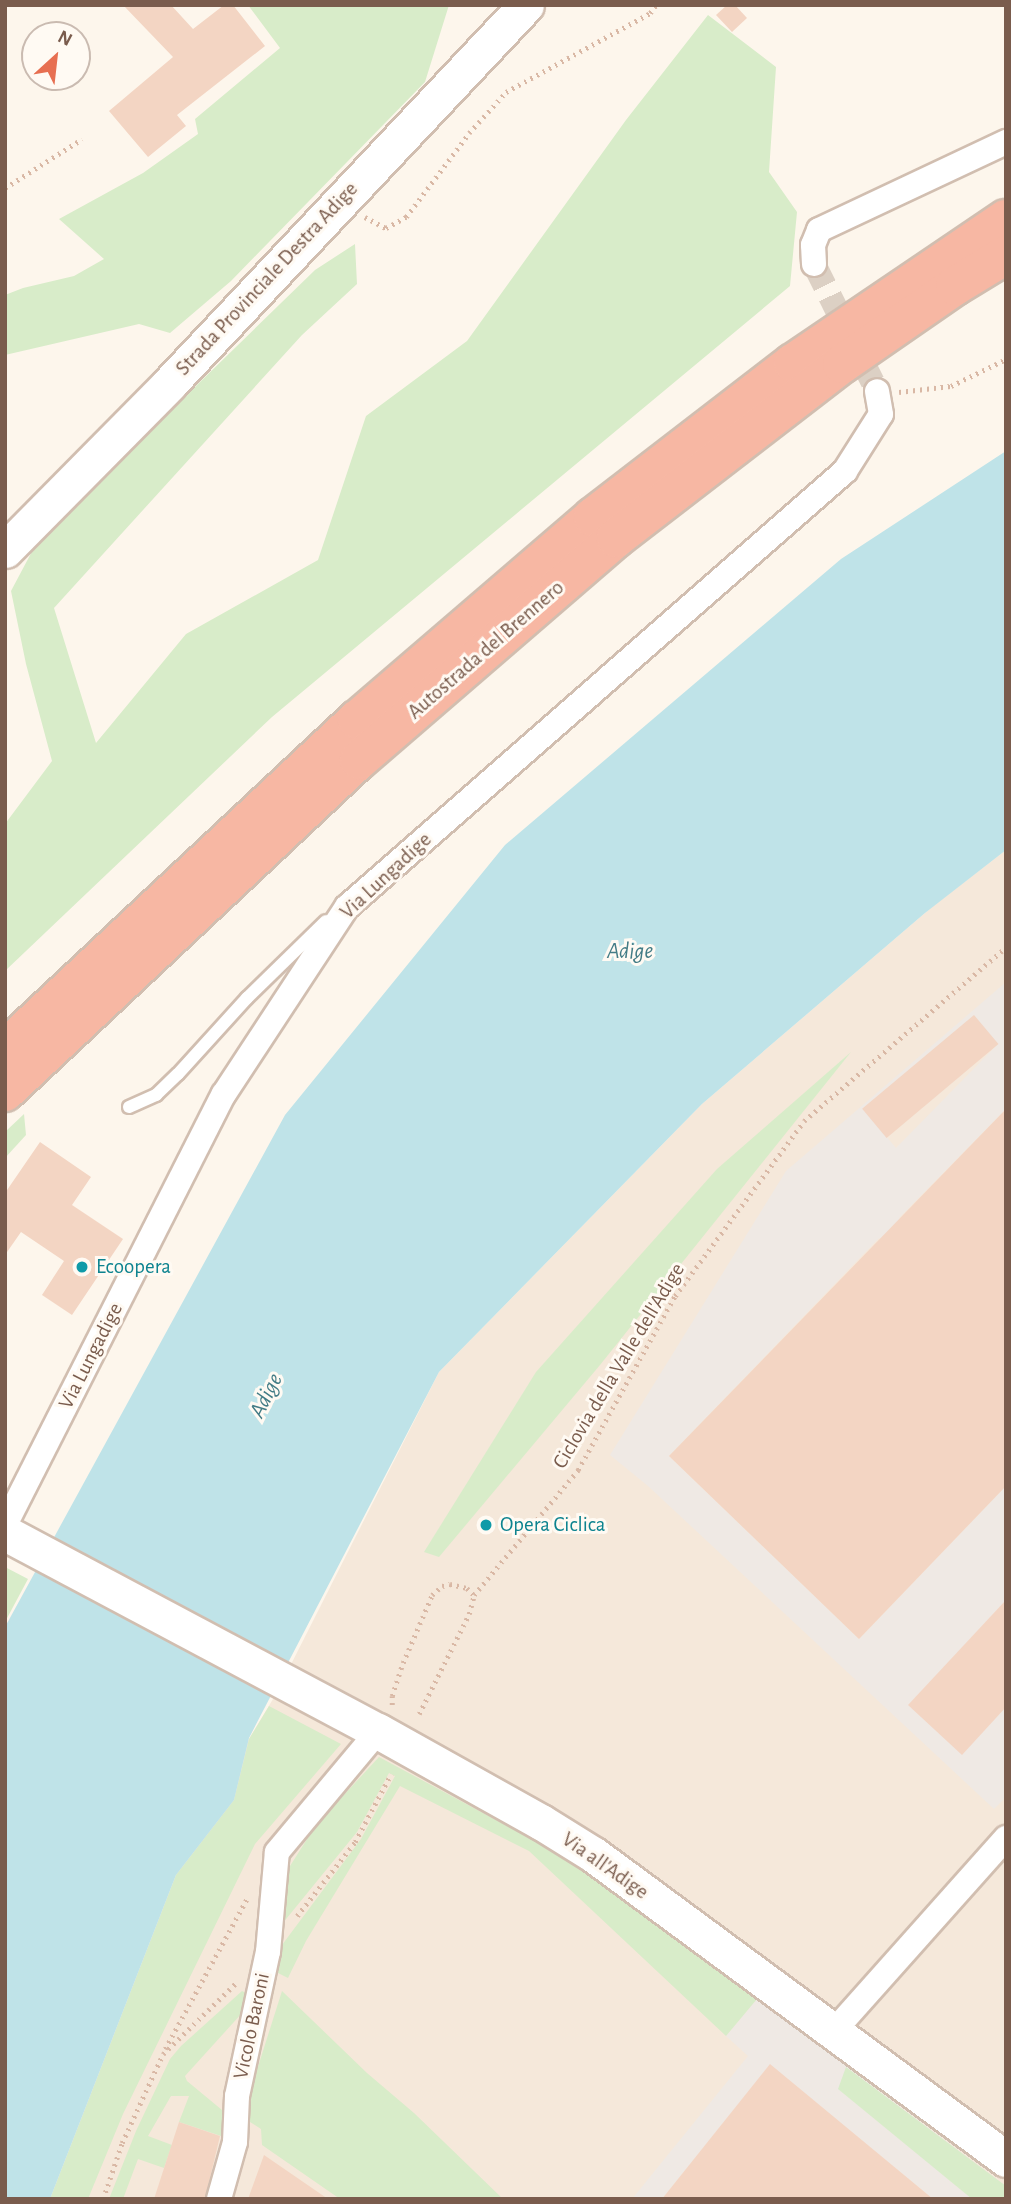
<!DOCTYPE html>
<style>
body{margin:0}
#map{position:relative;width:1011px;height:2204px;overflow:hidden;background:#fdf6ec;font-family:"Alegreya Sans",sans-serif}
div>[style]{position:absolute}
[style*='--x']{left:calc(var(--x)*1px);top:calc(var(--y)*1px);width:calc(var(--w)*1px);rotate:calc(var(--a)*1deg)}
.residential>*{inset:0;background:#f5e8da}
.industrial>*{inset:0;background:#efe9e4}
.green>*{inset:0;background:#d8ecc9}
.water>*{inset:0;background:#bfe3e8}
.building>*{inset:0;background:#f3d5c3;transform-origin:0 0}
.street-tunnel>*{height:24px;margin-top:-12px;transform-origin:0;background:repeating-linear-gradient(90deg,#dcd0c4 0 24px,transparent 0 36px)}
.path>*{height:4.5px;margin-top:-2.25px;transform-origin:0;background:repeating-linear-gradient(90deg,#d9b8a5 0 2px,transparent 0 7px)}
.roads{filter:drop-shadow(2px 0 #d1beb0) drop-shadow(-2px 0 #d1beb0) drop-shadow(0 2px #d1beb0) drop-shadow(0 -2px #d1beb0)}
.lane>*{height:12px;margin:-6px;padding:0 6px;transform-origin:6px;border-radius:6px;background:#fff}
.street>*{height:24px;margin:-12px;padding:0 12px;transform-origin:12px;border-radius:12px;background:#fff}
.secondary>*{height:35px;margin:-17.5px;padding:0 17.5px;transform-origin:17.5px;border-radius:17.5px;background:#fff}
.highway>*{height:38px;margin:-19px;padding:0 19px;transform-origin:19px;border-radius:19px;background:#f7b7a3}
.dots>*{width:19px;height:19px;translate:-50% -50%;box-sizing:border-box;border:4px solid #fffaf3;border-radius:50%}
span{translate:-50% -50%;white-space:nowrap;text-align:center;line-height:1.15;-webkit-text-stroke:6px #fffaf3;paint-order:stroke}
.street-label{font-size:21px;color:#7a5c4d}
.culture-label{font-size:21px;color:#0d838f}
.left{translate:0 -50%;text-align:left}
.water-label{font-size:23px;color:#437c86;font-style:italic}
.frame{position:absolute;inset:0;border:7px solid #7a5c4d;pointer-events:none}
.north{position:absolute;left:21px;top:21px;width:70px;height:70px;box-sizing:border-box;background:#fffaf3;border:2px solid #cabbb1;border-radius:50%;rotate:27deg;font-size:19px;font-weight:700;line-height:28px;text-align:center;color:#7a5c4d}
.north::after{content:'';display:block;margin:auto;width:24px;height:32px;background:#e76f51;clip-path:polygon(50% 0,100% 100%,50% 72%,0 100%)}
</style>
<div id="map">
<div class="residential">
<div style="clip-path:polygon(1006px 850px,1006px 2199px,50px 2199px,176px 1875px,249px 1739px,276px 1694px,439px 1372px,702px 1104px,932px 907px)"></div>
</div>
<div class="industrial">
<div style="clip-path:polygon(evenodd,1006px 982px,1006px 1109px,899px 1218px,1006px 1322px,1006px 1359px,879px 1238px,669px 1456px,859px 1639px,1006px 1486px,1006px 1600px,909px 1705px,962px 1754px,1006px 1707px,1006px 1797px,994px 1809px,648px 1486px,610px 1455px,786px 1171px,1006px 982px,974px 1016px,998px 1044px,896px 1148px,870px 1117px,974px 1016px)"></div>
<div style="clip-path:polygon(757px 1999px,1006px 2186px,1006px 2199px,933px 2199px,770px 2065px,662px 2199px,632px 2199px,748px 2056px,726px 2036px)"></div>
</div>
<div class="green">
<div style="clip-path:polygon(248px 5px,449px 5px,425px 82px,231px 281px,170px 333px,139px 324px,5px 355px,5px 295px,23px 288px,74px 276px,104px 259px,59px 219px,143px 173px,198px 134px,195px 119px,280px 48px)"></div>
<div style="clip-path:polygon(708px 15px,776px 67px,769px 172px,797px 212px,790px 286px,272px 717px,5px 971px,5px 824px,52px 761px,26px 664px,11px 591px,46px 525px,165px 416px,315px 270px,355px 244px,357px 284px,302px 335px,54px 608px,96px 743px,186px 634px,318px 560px,366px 416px,467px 341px,626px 120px)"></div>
<div style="clip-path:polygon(851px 1052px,600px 1365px,439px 1557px,424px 1552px,536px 1372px,717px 1169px)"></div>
<div style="clip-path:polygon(24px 1114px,26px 1135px,5px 1158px,5px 1132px)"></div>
<div style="clip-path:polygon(5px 1567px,28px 1579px,5px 1622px)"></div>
<div style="clip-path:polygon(269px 1706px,341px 1744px,255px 1844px,123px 2114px,88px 2199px,50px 2199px,176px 1875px,234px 1800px,249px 1739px)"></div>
<div style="clip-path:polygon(379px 1757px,567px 1858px,757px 1999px,726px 2036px,529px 1851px,400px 1786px,306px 1941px,288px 1978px,276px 1972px,276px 1953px,361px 1839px,395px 1776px,389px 1773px,357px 1832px,278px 1929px,290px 1866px,316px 1825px)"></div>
<div style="clip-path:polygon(242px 1991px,246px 1993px,243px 2012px,185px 2076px,187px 2081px,222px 2110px,230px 2139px,179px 2122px,189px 2096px,171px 2096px,148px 2136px,172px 2145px,164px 2168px,138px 2159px,123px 2199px,109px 2199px,136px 2131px,170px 2059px,181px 2046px)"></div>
<div style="clip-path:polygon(282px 1991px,367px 2073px,414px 2113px,503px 2199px,340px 2199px,262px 2145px,261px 2129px,242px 2117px)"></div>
<div style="clip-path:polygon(846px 2067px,1006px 2186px,1006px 2199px,972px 2199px,838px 2089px)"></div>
</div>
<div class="water">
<div style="clip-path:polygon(1006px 451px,1006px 850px,925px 913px,702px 1104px,439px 1372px,249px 1738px,234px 1800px,176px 1875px,50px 2199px,5px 2199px,5px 1627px,285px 1115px,505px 845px,841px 559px)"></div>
</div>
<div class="building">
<div style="clip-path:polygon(123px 5px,171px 5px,193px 29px,224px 5px,233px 5px,265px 46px,177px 115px,186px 126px,148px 157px,109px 111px,173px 57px)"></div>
<div style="clip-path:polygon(727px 5px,735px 5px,747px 18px,732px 32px,716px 15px)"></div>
<div style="left:974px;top:1015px;width:38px;height:146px;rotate:50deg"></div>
<div style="clip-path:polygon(1006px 1109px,1006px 1486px,859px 1639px,669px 1456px)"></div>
<div style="clip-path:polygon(40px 1142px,91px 1177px,72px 1205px,123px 1239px,72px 1315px,42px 1295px,64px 1261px,21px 1232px,5px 1255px,5px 1193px)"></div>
<div style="clip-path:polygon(1006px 1600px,1006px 1707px,962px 1755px,908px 1705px)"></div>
<div style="clip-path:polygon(770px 2064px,933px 2199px,662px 2199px)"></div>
<div style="clip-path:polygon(179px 2122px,220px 2136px,205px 2199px,154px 2199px)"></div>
<div style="clip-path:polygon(264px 2155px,328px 2199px,248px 2199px)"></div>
</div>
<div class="street-tunnel">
<div style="--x:814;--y:264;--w:142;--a:63.6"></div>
</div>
<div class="path">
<div style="--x:5;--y:188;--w:91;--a:-32.5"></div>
<div style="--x:365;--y:217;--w:24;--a:28"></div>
<div style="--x:386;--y:228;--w:23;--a:-29"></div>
<div style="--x:406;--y:217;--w:105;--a:-53.1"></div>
<div style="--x:469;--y:133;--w:55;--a:-47.9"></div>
<div style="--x:506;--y:92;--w:164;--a:-28.7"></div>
<div style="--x:650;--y:13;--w:10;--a:-53"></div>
<div style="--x:899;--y:392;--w:52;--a:-6.6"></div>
<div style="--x:951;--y:386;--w:61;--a:-26.1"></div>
<div style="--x:392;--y:1705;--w:9;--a:-90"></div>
<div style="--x:392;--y:1696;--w:35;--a:-72"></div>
<div style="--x:403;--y:1663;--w:74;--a:-66.9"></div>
<div style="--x:432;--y:1595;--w:13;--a:-42"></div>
<div style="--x:442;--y:1586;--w:8;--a:-14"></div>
<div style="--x:450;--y:1584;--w:17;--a:13"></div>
<div style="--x:467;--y:1588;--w:10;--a:45"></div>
<div style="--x:419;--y:1714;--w:112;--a:-63.4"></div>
<div style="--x:469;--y:1614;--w:20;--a:-75"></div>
<div style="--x:474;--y:1595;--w:163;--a:-50.2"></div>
<div style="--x:578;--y:1470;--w:199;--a:-60.9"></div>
<div style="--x:675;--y:1296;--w:217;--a:-53.6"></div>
<div style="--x:804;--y:1121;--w:267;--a:-40.7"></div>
<div style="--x:297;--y:1916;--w:94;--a:-51.9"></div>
<div style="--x:355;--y:1842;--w:77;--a:-62.1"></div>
<div style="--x:165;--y:2049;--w:173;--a:-61.4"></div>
<div style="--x:103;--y:2199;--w:59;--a:-71.3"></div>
<div style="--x:122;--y:2143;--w:98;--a:-65.3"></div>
<div style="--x:163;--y:2054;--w:103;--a:-44.2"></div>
</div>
<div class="roads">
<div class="lane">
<div style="--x:129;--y:1107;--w:30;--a:-24"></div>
<div style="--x:156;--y:1095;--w:30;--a:-44"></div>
<div style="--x:178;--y:1074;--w:103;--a:-47.8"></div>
<div style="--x:247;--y:998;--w:110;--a:-44.3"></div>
</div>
<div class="street">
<div style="--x:814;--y:264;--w:19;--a:-93"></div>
<div style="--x:813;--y:245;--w:16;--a:-68"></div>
<div style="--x:819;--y:230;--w:207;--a:-25.2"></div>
<div style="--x:10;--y:1515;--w:472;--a:-63.1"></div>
<div style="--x:224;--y:1094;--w:224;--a:-56.7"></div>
<div style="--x:347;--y:907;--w:662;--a:-41.2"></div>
<div style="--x:845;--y:471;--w:67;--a:-57.7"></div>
<div style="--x:881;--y:414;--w:23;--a:-100"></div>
<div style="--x:833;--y:2032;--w:260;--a:-48.3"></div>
<div style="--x:219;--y:2199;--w:59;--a:-74.3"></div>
<div style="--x:235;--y:2142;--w:46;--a:-87.5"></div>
<div style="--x:237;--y:2096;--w:147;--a:-77.9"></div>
<div style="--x:268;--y:1952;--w:100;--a:-84.9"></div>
<div style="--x:277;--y:1852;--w:158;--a:-50.1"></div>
</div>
<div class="secondary">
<div style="--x:5;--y:550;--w:232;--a:-45.3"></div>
<div style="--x:168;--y:385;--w:522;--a:-46.71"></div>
<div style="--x:5;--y:1533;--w:422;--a:28"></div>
<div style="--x:378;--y:1731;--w:187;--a:29.2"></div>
<div style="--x:541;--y:1822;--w:62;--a:31.9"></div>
<div style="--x:594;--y:1855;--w:512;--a:36.42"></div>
</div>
<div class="highway">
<div style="--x:5;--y:1049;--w:482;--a:-43.1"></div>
<div style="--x:357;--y:720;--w:311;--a:-40.7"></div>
<div style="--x:593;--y:517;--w:252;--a:-37.6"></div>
<div style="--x:793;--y:363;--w:257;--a:-34.1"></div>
<div style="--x:5;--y:1092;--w:485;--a:-43.2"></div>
<div style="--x:359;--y:760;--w:340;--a:-40.8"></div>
<div style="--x:616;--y:538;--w:285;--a:-37.6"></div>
<div style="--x:842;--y:364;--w:137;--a:-34.6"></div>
<div style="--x:955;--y:286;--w:60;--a:-31.3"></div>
</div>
</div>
<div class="dots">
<div style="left:82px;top:1267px;background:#0f9aa8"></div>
<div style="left:486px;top:1525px;background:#0f9aa8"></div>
</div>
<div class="street-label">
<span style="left:267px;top:279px;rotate:-47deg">Strada Provinciale Destra Adige</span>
<span style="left:486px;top:650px;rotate:-41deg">Autostrada del Brennero</span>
<span style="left:386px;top:876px;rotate:-43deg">Via Lungadige</span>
<span style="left:91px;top:1356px;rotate:-63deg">Via Lungadige</span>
<span style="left:619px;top:1366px;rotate:-59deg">Ciclovia della Valle dell'Adige</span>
<span style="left:605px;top:1866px;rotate:35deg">Via all'Adige</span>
<span style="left:252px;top:2026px;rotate:-78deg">Vicolo Baroni</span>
</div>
<div class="culture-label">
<span class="left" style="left:96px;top:1267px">Ecoopera</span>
<span class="left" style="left:500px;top:1525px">Opera Ciclica</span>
</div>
<div class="water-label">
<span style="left:630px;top:952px">Adige</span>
<span style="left:267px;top:1396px;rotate:-63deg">Adige</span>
</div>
<div class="frame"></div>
<div class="north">N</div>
</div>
